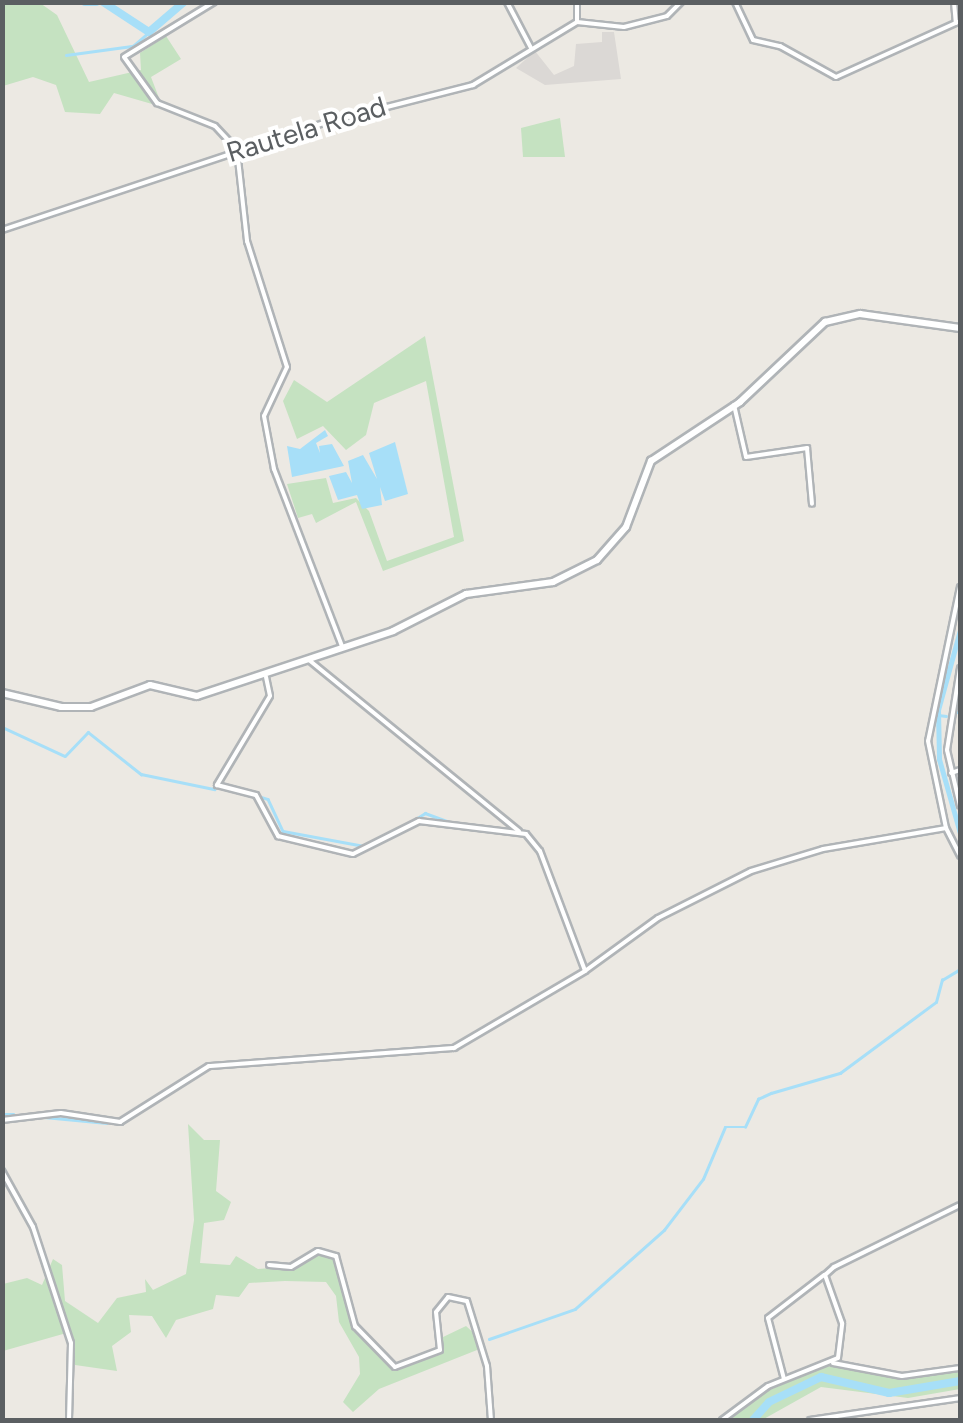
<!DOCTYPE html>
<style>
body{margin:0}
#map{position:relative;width:963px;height:1423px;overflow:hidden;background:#ece9e3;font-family:Figtree,sans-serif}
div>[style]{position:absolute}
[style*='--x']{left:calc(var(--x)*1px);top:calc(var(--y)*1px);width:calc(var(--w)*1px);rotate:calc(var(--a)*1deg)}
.industrial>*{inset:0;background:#dbd8d5}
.green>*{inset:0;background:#c5e2c1}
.water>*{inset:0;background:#a7dff8}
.stream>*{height:2.5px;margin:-1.25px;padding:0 1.25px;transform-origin:1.25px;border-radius:1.25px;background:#a7dff8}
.canal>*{height:5px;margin:-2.5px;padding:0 2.5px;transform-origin:2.5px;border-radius:2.5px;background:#a7dff8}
.river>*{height:8px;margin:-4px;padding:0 4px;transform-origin:4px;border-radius:4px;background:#a7dff8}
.roads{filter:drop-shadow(2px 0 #b0b4b7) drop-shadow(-2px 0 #b0b4b7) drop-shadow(0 2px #b0b4b7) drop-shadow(0 -2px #b0b4b7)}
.street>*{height:4px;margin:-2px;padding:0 2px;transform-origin:2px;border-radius:2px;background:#fff}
.secondary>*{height:6px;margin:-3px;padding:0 3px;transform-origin:3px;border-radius:3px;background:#fff}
span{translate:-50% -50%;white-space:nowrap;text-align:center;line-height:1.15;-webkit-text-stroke:8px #fff;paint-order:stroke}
.street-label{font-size:28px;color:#5b5f62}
.frame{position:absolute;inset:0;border:5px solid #5b5f62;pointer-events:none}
</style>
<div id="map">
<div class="industrial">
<div style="clip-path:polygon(602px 32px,614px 32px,621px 79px,545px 85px,516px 68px,535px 51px,554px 75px,574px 66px,576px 44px,602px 42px)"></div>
</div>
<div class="green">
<div style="clip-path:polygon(3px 3px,40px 3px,57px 15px,89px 82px,141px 70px,140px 53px,166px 36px,181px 59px,151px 77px,159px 98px,152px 104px,114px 93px,100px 114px,65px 112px,56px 85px,33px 77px,3px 86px)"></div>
<div style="clip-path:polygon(560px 118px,565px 157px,523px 157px,521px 128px)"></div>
<div style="clip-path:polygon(425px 336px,464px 541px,383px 571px,356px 502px,316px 523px,312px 514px,298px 518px,287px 484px,326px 478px,333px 503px,356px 498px,369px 511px,387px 561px,454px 537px,426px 381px,374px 403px,366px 435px,346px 450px,323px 426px,297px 439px,283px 401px,294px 380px,327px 402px)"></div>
<div style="clip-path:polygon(188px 1124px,204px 1140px,220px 1140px,216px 1191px,231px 1202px,224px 1220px,204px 1223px,200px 1263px,230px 1265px,236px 1256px,258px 1269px,296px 1266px,317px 1252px,335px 1258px,355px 1330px,395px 1369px,440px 1353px,441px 1338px,466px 1326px,477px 1336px,477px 1350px,379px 1389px,353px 1412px,343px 1402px,360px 1374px,359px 1357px,339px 1322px,336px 1296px,326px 1282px,285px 1281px,249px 1283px,239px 1297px,216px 1295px,213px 1309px,176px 1320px,166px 1338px,152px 1316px,129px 1315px,131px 1332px,112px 1346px,117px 1371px,75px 1365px,70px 1332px,3px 1351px,3px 1284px,27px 1278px,42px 1285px,53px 1259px,62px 1265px,65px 1301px,98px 1323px,117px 1298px,146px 1292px,145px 1279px,153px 1290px,186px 1274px,194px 1220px)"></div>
<div style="clip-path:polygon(827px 1366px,910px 1377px,960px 1370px,960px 1389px,908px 1398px,821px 1387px,762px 1420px,730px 1420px,762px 1393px)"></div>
</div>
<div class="water">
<div style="clip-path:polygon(325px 430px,328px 436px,316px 443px,320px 453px,319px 446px,332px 444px,344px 466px,292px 477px,287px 446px,300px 449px)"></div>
<div style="clip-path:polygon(395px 442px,408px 494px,385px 501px,380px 487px,382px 505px,362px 509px,357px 495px,338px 500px,329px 476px,346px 472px,352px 483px,348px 461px,363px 455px,377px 479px,369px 453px)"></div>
</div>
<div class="stream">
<div style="--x:66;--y:55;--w:68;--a:-7.7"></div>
<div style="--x:133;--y:46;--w:21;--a:-41"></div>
<div style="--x:938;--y:715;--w:8;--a:7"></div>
<div style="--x:950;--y:715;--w:11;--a:-22"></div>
<div style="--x:2;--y:727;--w:69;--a:24.7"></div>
<div style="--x:65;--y:756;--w:33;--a:-46"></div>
<div style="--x:88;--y:732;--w:68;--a:38.4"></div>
<div style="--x:141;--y:774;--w:75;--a:11.6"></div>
<div style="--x:220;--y:784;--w:50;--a:17.4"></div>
<div style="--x:268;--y:799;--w:35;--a:65"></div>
<div style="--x:283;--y:831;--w:82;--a:10.5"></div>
<div style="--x:398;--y:830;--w:32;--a:-32"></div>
<div style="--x:425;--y:813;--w:30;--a:20"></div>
<div style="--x:2;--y:1114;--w:12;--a:0"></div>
<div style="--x:44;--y:1117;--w:63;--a:5.4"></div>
<div style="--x:489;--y:1339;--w:91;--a:-19.2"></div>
<div style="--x:575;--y:1309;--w:119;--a:-41.6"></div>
<div style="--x:664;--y:1230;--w:64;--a:-52.6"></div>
<div style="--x:703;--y:1179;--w:56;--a:-67.1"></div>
<div style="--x:725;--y:1127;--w:20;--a:0"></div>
<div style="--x:745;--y:1127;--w:31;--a:-65"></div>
<div style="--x:758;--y:1099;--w:14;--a:-25"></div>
<div style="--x:771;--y:1093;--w:72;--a:-16.2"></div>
<div style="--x:840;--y:1073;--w:119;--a:-36.5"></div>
<div style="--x:936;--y:1002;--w:23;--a:-75"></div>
<div style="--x:942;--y:980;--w:21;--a:-31"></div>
</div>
<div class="canal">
<div style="--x:960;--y:630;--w:83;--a:105.4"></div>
<div style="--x:938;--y:710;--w:49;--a:88.8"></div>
<div style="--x:939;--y:759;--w:77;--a:74.2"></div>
</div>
<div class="river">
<div style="--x:85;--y:2;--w:11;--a:0"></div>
<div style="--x:103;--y:2;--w:55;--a:33.1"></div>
<div style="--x:149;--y:32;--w:46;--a:-40.6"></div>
<div style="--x:753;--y:1420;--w:24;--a:-48"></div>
<div style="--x:769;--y:1402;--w:58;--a:-25.7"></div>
<div style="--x:821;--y:1377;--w:70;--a:13.2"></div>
<div style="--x:889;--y:1393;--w:72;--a:-9.6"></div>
</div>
<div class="roads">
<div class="street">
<div style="--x:214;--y:2;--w:105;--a:148.6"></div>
<div style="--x:124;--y:57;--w:57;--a:54.3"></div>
<div style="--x:157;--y:103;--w:62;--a:21.6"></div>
<div style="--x:215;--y:126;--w:33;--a:47"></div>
<div style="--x:237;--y:150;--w:92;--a:83.7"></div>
<div style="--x:247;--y:241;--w:132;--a:72.4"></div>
<div style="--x:287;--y:367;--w:54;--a:115.1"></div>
<div style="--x:264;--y:416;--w:54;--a:79.3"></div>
<div style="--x:274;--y:469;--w:190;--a:69"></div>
<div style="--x:507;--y:2;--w:52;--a:62.4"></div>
<div style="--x:577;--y:2;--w:20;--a:90"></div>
<div style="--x:735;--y:2;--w:42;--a:64.7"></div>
<div style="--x:753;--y:40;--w:28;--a:13"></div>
<div style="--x:780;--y:46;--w:64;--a:29"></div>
<div style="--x:836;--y:77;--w:136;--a:-24.3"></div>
<div style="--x:954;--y:2;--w:21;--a:85"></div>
<div style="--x:577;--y:22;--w:47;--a:6.1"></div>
<div style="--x:624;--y:27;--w:44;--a:-14.3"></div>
<div style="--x:667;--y:16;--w:20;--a:-45"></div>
<div style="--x:2;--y:230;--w:339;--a:-18.4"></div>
<div style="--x:324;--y:123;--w:154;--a:-14.3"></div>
<div style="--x:473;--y:85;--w:122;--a:-31.2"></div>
<div style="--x:734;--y:405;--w:53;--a:77"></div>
<div style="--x:746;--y:457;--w:62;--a:-8.4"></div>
<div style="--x:807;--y:448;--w:56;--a:84.9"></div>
<div style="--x:960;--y:587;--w:157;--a:101.7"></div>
<div style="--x:928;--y:741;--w:89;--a:78.3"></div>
<div style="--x:946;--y:828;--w:31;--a:63"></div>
<div style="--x:309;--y:660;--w:271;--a:39.2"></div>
<div style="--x:960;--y:668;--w:83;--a:99"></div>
<div style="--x:947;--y:750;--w:57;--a:76.9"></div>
<div style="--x:266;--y:677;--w:19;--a:78"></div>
<div style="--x:270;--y:696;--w:104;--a:120.8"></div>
<div style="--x:217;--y:785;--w:40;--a:14.4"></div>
<div style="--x:256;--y:795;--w:47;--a:61.8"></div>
<div style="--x:278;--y:836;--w:77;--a:13.5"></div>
<div style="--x:353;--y:854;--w:74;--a:-26.6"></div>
<div style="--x:419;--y:821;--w:108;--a:6.9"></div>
<div style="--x:526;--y:834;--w:22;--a:51"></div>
<div style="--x:540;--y:851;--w:128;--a:69.4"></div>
<div style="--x:585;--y:971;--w:90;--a:-36"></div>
<div style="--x:658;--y:918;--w:104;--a:-26.8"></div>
<div style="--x:751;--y:871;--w:75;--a:-17"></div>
<div style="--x:823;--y:849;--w:125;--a:-9.7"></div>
<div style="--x:951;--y:773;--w:9;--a:-18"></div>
<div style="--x:2;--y:1120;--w:59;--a:-6.8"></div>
<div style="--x:61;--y:1113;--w:60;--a:8.7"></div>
<div style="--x:120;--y:1122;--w:105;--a:-32.2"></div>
<div style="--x:209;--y:1066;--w:246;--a:-4.2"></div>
<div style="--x:454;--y:1048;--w:152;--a:-30.4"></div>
<div style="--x:2;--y:1171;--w:64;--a:61"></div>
<div style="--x:33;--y:1227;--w:122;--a:71.9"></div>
<div style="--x:71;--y:1343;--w:77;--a:91.5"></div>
<div style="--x:269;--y:1265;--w:22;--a:5"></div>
<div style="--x:291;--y:1267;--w:31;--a:-31"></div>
<div style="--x:318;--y:1251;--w:19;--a:16"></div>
<div style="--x:336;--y:1256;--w:73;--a:74.8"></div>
<div style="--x:355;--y:1326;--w:57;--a:45.7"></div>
<div style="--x:395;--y:1367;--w:48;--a:-20.7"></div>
<div style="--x:440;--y:1350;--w:38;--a:-96"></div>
<div style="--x:436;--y:1312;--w:19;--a:-51"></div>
<div style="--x:448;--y:1297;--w:19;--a:12"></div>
<div style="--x:467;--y:1301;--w:68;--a:72.9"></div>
<div style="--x:487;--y:1366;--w:54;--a:85.8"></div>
<div style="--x:833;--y:1363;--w:70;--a:10.7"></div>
<div style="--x:902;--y:1376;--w:59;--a:-7.9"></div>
<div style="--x:784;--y:1379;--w:63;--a:-104.7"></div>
<div style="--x:768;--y:1318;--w:71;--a:-37.5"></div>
<div style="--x:722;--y:1420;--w:57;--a:-36.5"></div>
<div style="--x:768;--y:1386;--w:75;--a:-21.8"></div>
<div style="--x:838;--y:1358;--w:35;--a:-83"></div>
<div style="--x:842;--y:1323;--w:51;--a:-109.5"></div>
<div style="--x:825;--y:1275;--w:12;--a:-42"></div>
<div style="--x:834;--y:1267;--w:140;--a:-26.2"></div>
<div style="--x:810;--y:1420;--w:152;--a:-8.3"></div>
</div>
<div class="secondary">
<div style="--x:2;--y:693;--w:61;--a:13.3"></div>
<div style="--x:61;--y:707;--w:30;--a:0"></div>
<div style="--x:91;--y:707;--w:63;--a:-20.4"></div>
<div style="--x:150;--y:685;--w:48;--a:13.2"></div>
<div style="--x:197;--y:696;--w:206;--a:-18.3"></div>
<div style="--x:393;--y:631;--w:82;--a:-26.9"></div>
<div style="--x:466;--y:594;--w:88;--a:-7.9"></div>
<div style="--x:553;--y:582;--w:49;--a:-26.6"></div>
<div style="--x:597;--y:560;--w:44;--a:-48.7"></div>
<div style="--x:626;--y:527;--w:71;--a:-69.3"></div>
<div style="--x:651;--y:461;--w:107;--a:-33.5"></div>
<div style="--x:740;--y:402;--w:117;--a:-43.3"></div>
<div style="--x:825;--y:322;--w:36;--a:-13"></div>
<div style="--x:860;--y:314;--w:101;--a:8"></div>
</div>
</div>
<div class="street-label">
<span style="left:306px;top:129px;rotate:-17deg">Rautela Road</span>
</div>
<div class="frame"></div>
</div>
